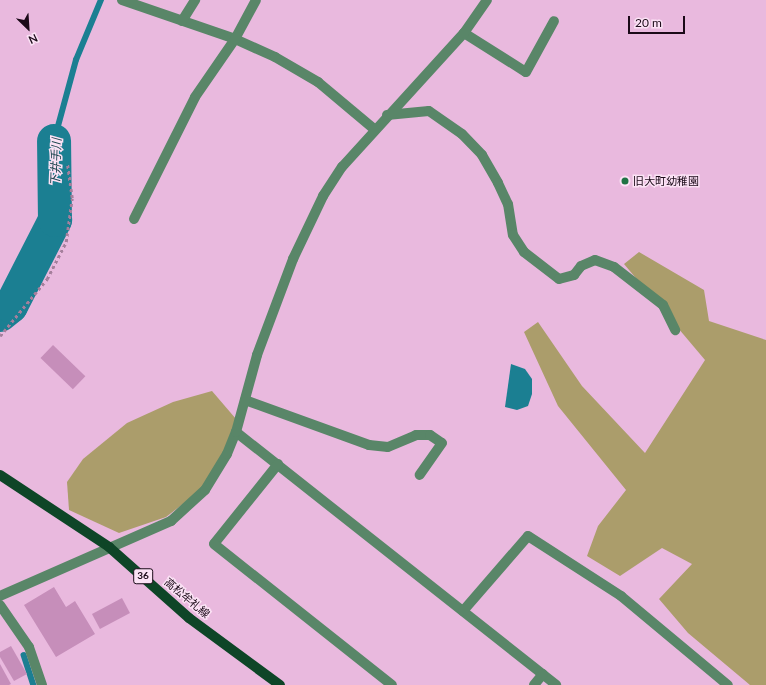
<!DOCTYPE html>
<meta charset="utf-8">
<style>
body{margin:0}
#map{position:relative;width:766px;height:685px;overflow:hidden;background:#e9b9de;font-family:Lato,"Noto Sans JP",sans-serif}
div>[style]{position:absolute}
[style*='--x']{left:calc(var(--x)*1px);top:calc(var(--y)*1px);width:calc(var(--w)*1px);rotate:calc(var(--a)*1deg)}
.green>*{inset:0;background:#ab9d6b}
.water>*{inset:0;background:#1b7f92}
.stream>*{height:5.5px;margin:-2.75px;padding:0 2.75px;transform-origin:2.75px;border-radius:2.75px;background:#1b7f92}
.river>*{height:34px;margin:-17px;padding:0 17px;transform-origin:17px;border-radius:17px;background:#1b7f92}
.building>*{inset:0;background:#c68eba;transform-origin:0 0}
.path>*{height:2.5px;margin-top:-1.25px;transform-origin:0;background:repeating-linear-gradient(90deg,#a57f9c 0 3px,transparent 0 6px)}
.minor>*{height:10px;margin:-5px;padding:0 5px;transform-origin:5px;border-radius:5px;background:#598668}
.tertiary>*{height:10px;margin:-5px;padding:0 5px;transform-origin:5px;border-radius:5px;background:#598668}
.primary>*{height:10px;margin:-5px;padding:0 5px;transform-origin:5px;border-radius:5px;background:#0e4527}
.dots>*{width:11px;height:11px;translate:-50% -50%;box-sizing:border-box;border:2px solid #fbe2f5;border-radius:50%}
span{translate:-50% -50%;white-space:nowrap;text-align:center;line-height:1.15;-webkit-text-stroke:3px #fbe2f5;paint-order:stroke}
.shield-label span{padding:1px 3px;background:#fbe2f5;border:1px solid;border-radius:3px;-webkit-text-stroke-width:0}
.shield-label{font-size:10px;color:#1b0a18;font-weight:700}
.poi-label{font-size:11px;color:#1b0a18}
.left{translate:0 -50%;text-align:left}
.street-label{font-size:11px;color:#1b0a18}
.water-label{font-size:12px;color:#1a434c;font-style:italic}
.north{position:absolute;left:8px;top:8px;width:40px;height:40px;-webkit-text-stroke:3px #fbe2f5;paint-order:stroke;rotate:155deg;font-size:11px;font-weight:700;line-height:16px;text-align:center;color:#1b0a18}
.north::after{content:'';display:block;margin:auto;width:14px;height:18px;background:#1b0a18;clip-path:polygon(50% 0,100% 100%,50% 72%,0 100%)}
.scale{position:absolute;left:628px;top:16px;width:57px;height:18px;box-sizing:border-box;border:2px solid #1b0a18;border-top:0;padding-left:5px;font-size:12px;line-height:14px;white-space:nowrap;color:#1b0a18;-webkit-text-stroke:3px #fbe2f5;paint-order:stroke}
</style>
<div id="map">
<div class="green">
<div style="clip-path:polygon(639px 252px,704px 290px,709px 321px,766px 340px,766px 685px,750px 685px,688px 633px,659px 599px,692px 564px,662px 548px,620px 576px,587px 556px,598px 526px,626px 490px,558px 406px,524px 332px,538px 322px,582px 386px,645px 453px,705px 360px,624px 264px)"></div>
<div style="clip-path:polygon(212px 391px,236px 419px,224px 451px,201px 490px,166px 517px,119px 533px,69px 510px,67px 482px,83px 459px,127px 423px,173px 402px)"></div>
</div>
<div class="water">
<div style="clip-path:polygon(511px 364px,525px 369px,532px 379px,532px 394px,528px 406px,517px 410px,505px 407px)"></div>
</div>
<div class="stream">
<div style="--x:54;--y:141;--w:84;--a:-74.8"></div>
<div style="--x:76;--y:60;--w:65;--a:-67.4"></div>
<div style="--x:24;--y:655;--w:32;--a:72"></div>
</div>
<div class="river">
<div style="--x:0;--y:315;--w:14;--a:-39"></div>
<div style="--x:11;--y:306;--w:97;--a:-62.9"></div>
<div style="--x:55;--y:220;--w:79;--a:-90.7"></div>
</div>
<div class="building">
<div style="left:53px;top:345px;width:45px;height:18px;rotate:44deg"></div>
<div style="clip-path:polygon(54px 587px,66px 607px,75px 601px,95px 634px,56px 657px,24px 605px)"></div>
<div style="left:122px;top:598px;width:17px;height:34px;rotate:62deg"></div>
<div style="clip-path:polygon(11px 646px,27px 674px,14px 681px,0 657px,0 652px)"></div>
<div style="clip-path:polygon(0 664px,11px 684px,9px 685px,0 685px)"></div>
</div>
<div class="path">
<div style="--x:0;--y:336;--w:74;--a:-50.5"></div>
<div style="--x:47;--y:279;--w:42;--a:-62.8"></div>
<div style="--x:66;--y:242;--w:44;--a:-82.2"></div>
<div style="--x:72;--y:198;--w:34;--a:-98"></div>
</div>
<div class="minor">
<div style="--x:122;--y:0;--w:120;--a:19"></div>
<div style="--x:235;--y:39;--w:44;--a:24.2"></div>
<div style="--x:275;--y:57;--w:50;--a:30.2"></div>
<div style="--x:318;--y:82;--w:73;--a:40"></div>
<div style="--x:182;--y:21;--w:25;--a:-58"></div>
<div style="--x:464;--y:33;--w:73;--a:32.2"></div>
<div style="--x:526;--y:72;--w:58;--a:-61.2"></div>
<div style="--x:387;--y:115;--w:42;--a:-5.4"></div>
<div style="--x:429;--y:111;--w:40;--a:34.9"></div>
<div style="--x:462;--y:134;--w:29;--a:46"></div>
<div style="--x:482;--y:155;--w:32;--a:60"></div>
<div style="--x:498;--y:183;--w:23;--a:65"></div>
<div style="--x:508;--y:204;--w:31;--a:81"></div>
<div style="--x:513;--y:235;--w:20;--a:57"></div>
<div style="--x:524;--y:252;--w:44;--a:37.6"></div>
<div style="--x:559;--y:279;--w:16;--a:-15"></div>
<div style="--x:574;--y:275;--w:11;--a:-52"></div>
<div style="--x:581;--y:266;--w:15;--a:-23"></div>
<div style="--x:595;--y:260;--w:20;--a:20"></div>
<div style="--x:614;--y:267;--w:62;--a:37.8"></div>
<div style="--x:663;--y:305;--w:28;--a:64"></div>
<div style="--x:134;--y:219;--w:136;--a:-63.4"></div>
<div style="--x:195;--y:97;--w:70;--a:-55.4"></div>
<div style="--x:235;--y:39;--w:44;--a:-61.7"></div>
<div style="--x:245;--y:400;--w:132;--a:19.9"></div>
<div style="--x:369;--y:445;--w:19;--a:6"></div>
<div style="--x:388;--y:447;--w:30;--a:-23"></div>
<div style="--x:416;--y:435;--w:14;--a:0"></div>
<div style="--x:430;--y:435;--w:14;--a:34"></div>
<div style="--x:442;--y:443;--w:39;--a:125"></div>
<div style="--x:236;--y:432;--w:408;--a:38.3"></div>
<div style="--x:278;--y:464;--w:102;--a:128.7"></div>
<div style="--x:214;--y:544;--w:227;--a:38.4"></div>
<div style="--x:0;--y:605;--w:51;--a:55.4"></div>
<div style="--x:29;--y:647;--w:40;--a:71.1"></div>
<div style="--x:463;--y:611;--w:99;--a:-49.1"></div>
<div style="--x:528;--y:536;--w:111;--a:32.8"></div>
<div style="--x:621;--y:596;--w:139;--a:39.8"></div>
<div style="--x:534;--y:685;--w:14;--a:-51"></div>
</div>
<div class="tertiary">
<div style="--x:0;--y:596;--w:187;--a:-23.7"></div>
<div style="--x:171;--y:521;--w:46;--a:-42.4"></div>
<div style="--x:205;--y:490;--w:42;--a:-58.6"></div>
<div style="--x:227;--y:454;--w:24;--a:-68"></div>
<div style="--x:236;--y:432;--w:80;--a:-74.7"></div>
<div style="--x:257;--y:355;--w:103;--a:-69.4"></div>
<div style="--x:293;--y:259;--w:70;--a:-64.5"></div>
<div style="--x:323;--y:196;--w:35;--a:-57"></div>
<div style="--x:342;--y:167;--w:181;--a:-47.7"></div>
<div style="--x:464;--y:33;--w:40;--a:-55.1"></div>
</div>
<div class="primary">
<div style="--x:0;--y:475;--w:131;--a:33.4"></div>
<div style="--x:109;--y:547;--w:107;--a:41.6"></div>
<div style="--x:189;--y:618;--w:113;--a:36.4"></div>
</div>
<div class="dots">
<div style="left:625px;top:181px;background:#1f7344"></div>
</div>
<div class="shield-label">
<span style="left:143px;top:576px">36</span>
</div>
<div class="poi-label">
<span class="left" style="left:633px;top:181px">旧大町幼稚園</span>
</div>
<div class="street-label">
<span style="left:187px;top:598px;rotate:40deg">高松牟礼線</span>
</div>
<div class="water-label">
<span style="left:56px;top:162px;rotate:-88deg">下井手川</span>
</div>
<div class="north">N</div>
<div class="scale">20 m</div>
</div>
